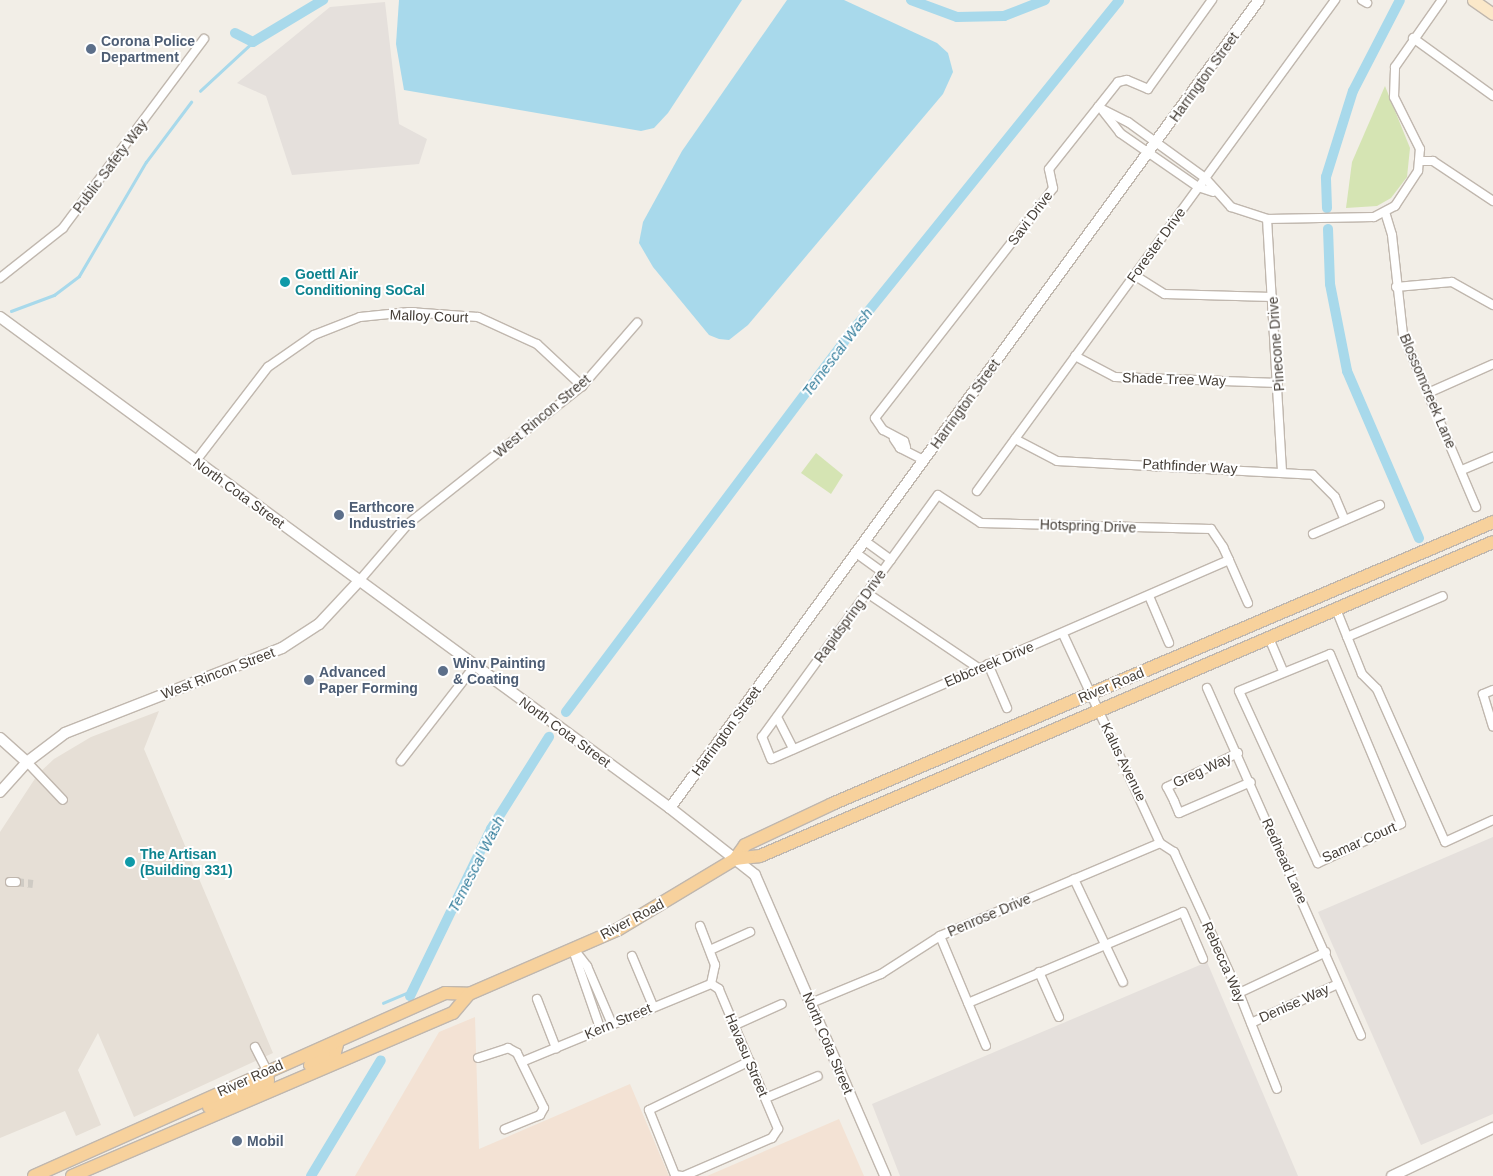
<!DOCTYPE html>
<style>
body{margin:0}
#map{position:relative;width:1493px;height:1176px;overflow:hidden;background:#f2eee7;font-family:Helvetica,sans-serif}
div>[style]{position:absolute}
[style*='--x']{left:calc(var(--x)*1px);top:calc(var(--y)*1px);width:calc(var(--w)*1px);rotate:calc(var(--a)*1deg)}
.residential>*{inset:0;background:#e6dfd6}
.commercial>*{inset:0;background:#f3e2d4}
.industrial>*{inset:0;background:#e5e0dc}
.green>*{inset:0;background:#d5e4b3}
.water>*{inset:0;background:#a8d9eb}
.stream>*{height:2.5px;margin:-1.25px;padding:0 1.25px;transform-origin:1.25px;border-radius:1.25px;background:#a8d9eb}
.canal>*{height:10px;margin:-5px;padding:0 5px;transform-origin:5px;border-radius:5px;background:#a8d9eb}
.minor-tunnel>*{height:8px;margin-top:-4px;transform-origin:0;background:repeating-linear-gradient(90deg,#cfcbc4 0 8px,transparent 0 12px)}
.roads{filter:drop-shadow(1px 0 #c0b7ae) drop-shadow(-1px 0 #c0b7ae) drop-shadow(0 1px #c0b7ae) drop-shadow(0 -1px #c0b7ae)}
.minor>*{height:8px;margin:-4px;padding:0 4px;transform-origin:4px;border-radius:4px;background:#fff}
.tertiary>*{height:10px;margin:-5px;padding:0 5px;transform-origin:5px;border-radius:5px;background:#fff}
.secondary>*{height:11px;margin:-5.5px;padding:0 5.5px;transform-origin:5.5px;border-radius:5.5px;background:#fbe8c9}
.primary>*{height:12px;margin:-6px;padding:0 6px;transform-origin:6px;border-radius:6px;background:#f7d19c}
.dots>*{width:14px;height:14px;translate:-50% -50%;box-sizing:border-box;border:2px solid #fff;border-radius:50%}
span{translate:-50% -50%;white-space:nowrap;text-align:center;line-height:1.15;-webkit-text-stroke:4px #fff;paint-order:stroke}
.service-label{font-size:14px;color:#4e5e75;font-weight:700}
.left{translate:0 -50%;text-align:left}
.street-label{font-size:14px;color:#453e37}
.culture-label{font-size:14px;color:#0d838f;font-weight:700}
.water-label{font-size:15px;color:#337d9b;font-style:italic}
</style>
<div id="map">
<div class="residential">
<div style="clip-path:polygon(159px 711px,144px 749px,273px 1053px,134px 1117px,98px 1033px,78px 1070px,101px 1125px,76px 1136px,65px 1111px,0 1138px,0 832px,38px 774px,54px 759px,91px 737px)"></div>
</div>
<div class="commercial">
<div style="clip-path:polygon(475px 1017px,479px 1149px,630px 1084px,669px 1176px,355px 1176px,439px 1032px)"></div>
<div style="clip-path:polygon(839px 1119px,864px 1176px,707px 1176px)"></div>
</div>
<div class="industrial">
<div style="clip-path:polygon(385px 2px,399px 124px,427px 139px,419px 164px,292px 175px,266px 96px,237px 83px,330px 7px)"></div>
<div style="clip-path:polygon(1493px 837px,1493px 1114px,1421px 1145px,1318px 912px)"></div>
<div style="clip-path:polygon(1207px 962px,1298px 1176px,900px 1176px,872px 1104px)"></div>
</div>
<div class="green">
<div style="clip-path:polygon(1385px 86px,1410px 148px,1407px 177px,1391px 198px,1377px 206px,1346px 208px,1352px 162px)"></div>
<div style="clip-path:polygon(816px 453px,843px 475px,831px 494px,801px 473px)"></div>
</div>
<div class="water">
<div style="clip-path:polygon(399px 0,742px 0,668px 113px,654px 128px,641px 131px,404px 90px,396px 44px)"></div>
<div style="clip-path:polygon(787px 0,844px 0,937px 43px,948px 53px,953px 72px,943px 94px,748px 325px,729px 340px,719px 339px,709px 335px,653px 267px,639px 243px,643px 222px,682px 151px)"></div>
</div>
<div class="stream">
<div style="--x:200;--y:91;--w:72;--a:-42.8"></div>
<div style="--x:11;--y:311;--w:46;--a:-20.4"></div>
<div style="--x:54;--y:295;--w:31;--a:-37"></div>
<div style="--x:79;--y:276;--w:132;--a:-59.6"></div>
<div style="--x:146;--y:162;--w:75;--a:-53.1"></div>
<div style="--x:383;--y:1003;--w:33;--a:-23"></div>
</div>
<div class="canal">
<div style="--x:911;--y:0;--w:49;--a:20.3"></div>
<div style="--x:957;--y:17;--w:47;--a:-1.2"></div>
<div style="--x:1004;--y:16;--w:44;--a:-21.3"></div>
<div style="--x:235;--y:33;--w:20;--a:27"></div>
<div style="--x:253;--y:42;--w:82;--a:-31"></div>
<div style="--x:1327;--y:208;--w:31;--a:-92"></div>
<div style="--x:1326;--y:177;--w:90;--a:-72.6"></div>
<div style="--x:1353;--y:91;--w:102;--a:-62.7"></div>
<div style="--x:1328;--y:229;--w:55;--a:87.9"></div>
<div style="--x:1330;--y:284;--w:89;--a:78.9"></div>
<div style="--x:1347;--y:371;--w:182;--a:66.7"></div>
<div style="--x:566;--y:712;--w:479;--a:-53.1"></div>
<div style="--x:854;--y:329;--w:422;--a:-51.1"></div>
<div style="--x:410;--y:996;--w:186;--a:-64.1"></div>
<div style="--x:491;--y:829;--w:109;--a:-57.8"></div>
<div style="--x:311;--y:1176;--w:135;--a:-58.9"></div>
</div>
<div class="minor-tunnel">
<div style="--x:16;--y:882;--w:17;--a:7"></div>
</div>
<div class="roads">
<div class="minor">
<div style="--x:1362;--y:0;--w:6;--a:31"></div>
<div style="--x:1413;--y:38;--w:99;--a:35.9"></div>
<div style="--x:1098;--y:107;--w:34;--a:27"></div>
<div style="--x:1128;--y:122;--w:95;--a:36"></div>
<div style="--x:1205;--y:178;--w:39;--a:48"></div>
<div style="--x:1231;--y:207;--w:38;--a:18"></div>
<div style="--x:1267;--y:219;--w:107;--a:-1.1"></div>
<div style="--x:1374;--y:217;--w:24;--a:-28"></div>
<div style="--x:1395;--y:206;--w:42;--a:-56.7"></div>
<div style="--x:1418;--y:171;--w:22;--a:-85"></div>
<div style="--x:1420;--y:149;--w:58;--a:-116.6"></div>
<div style="--x:1394;--y:97;--w:30;--a:-88"></div>
<div style="--x:1395;--y:67;--w:82;--a:-55"></div>
<div style="--x:1103;--y:111;--w:28;--a:52"></div>
<div style="--x:1120;--y:133;--w:95;--a:34.7"></div>
<div style="--x:1198;--y:187;--w:16;--a:18"></div>
<div style="--x:1420;--y:161;--w:13;--a:0"></div>
<div style="--x:1433;--y:161;--w:72;--a:33.7"></div>
<div style="--x:1385;--y:212;--w:24;--a:73"></div>
<div style="--x:1392;--y:235;--w:101;--a:83.7"></div>
<div style="--x:1403;--y:335;--w:187;--a:67"></div>
<div style="--x:1267;--y:219;--w:251;--a:86.6"></div>
<div style="--x:1134;--y:275;--w:36;--a:32"></div>
<div style="--x:1165;--y:294;--w:107;--a:1.6"></div>
<div style="--x:0;--y:278;--w:80;--a:-38.4"></div>
<div style="--x:63;--y:228;--w:236;--a:-53.3"></div>
<div style="--x:1396;--y:287;--w:56;--a:-5.1"></div>
<div style="--x:1452;--y:282;--w:47;--a:29.3"></div>
<div style="--x:1075;--y:356;--w:45;--a:27.7"></div>
<div style="--x:1115;--y:377;--w:163;--a:2.1"></div>
<div style="--x:1428;--y:393;--w:71;--a:-24"></div>
<div style="--x:894;--y:439;--w:11;--a:56"></div>
<div style="--x:900;--y:448;--w:27;--a:27"></div>
<div style="--x:1015;--y:439;--w:47;--a:27.6"></div>
<div style="--x:1057;--y:461;--w:256;--a:3.1"></div>
<div style="--x:1313;--y:475;--w:31;--a:45"></div>
<div style="--x:1335;--y:497;--w:25;--a:67"></div>
<div style="--x:906;--y:447;--w:6;--a:-108"></div>
<div style="--x:904;--y:441;--w:24;--a:-152"></div>
<div style="--x:883;--y:430;--w:14;--a:-124"></div>
<div style="--x:875;--y:418;--w:274;--a:-52.1"></div>
<div style="--x:1043;--y:202;--w:17;--a:-54"></div>
<div style="--x:1053;--y:188;--w:19;--a:-102"></div>
<div style="--x:1049;--y:169;--w:111;--a:-51.6"></div>
<div style="--x:1118;--y:82;--w:9;--a:-13"></div>
<div style="--x:1127;--y:80;--w:23;--a:23"></div>
<div style="--x:1148;--y:89;--w:110;--a:-54.3"></div>
<div style="--x:195;--y:462;--w:120;--a:-52.5"></div>
<div style="--x:268;--y:367;--w:56;--a:-34.8"></div>
<div style="--x:314;--y:335;--w:49;--a:-21.4"></div>
<div style="--x:360;--y:317;--w:49;--a:-5.8"></div>
<div style="--x:409;--y:312;--w:69;--a:4.1"></div>
<div style="--x:478;--y:317;--w:65;--a:24.6"></div>
<div style="--x:537;--y:344;--w:62;--a:43"></div>
<div style="--x:1462;--y:470;--w:34;--a:-23"></div>
<div style="--x:977;--y:491;--w:608;--a:-53.9"></div>
<div style="--x:1313;--y:534;--w:73;--a:-23.4"></div>
<div style="--x:865;--y:541;--w:32;--a:36"></div>
<div style="--x:856;--y:553;--w:32;--a:36"></div>
<div style="--x:1229;--y:560;--w:499;--a:156.5"></div>
<div style="--x:771;--y:759;--w:24;--a:-112"></div>
<div style="--x:762;--y:737;--w:299;--a:-54"></div>
<div style="--x:938;--y:495;--w:51;--a:33.1"></div>
<div style="--x:981;--y:523;--w:230;--a:1.5"></div>
<div style="--x:1211;--y:529;--w:22;--a:56"></div>
<div style="--x:1223;--y:547;--w:14;--a:65"></div>
<div style="--x:1229;--y:560;--w:47;--a:66.2"></div>
<div style="--x:359;--y:581;--w:75;--a:-49.3"></div>
<div style="--x:408;--y:524;--w:222;--a:-38.4"></div>
<div style="--x:582;--y:386;--w:84;--a:-48.9"></div>
<div style="--x:867;--y:593;--w:134;--a:34"></div>
<div style="--x:1149;--y:596;--w:51;--a:66.9"></div>
<div style="--x:1336;--y:609;--w:70;--a:68.2"></div>
<div style="--x:1362;--y:674;--w:21;--a:45"></div>
<div style="--x:1377;--y:689;--w:167;--a:66"></div>
<div style="--x:1445;--y:842;--w:53;--a:-24.6"></div>
<div style="--x:1347;--y:637;--w:104;--a:-23.1"></div>
<div style="--x:1269;--y:638;--w:36;--a:67"></div>
<div style="--x:1330;--y:654;--w:184;--a:67.3"></div>
<div style="--x:1401;--y:824;--w:92;--a:154.8"></div>
<div style="--x:1318;--y:863;--w:189;--a:-114.7"></div>
<div style="--x:1239;--y:691;--w:98;--a:-22.1"></div>
<div style="--x:988;--y:664;--w:48;--a:66.6"></div>
<div style="--x:1207;--y:688;--w:380;--a:66.1"></div>
<div style="--x:1493;--y:690;--w:11;--a:158"></div>
<div style="--x:1483;--y:694;--w:34;--a:73"></div>
<div style="--x:777;--y:717;--w:36;--a:63"></div>
<div style="--x:1238;--y:753;--w:79;--a:154.4"></div>
<div style="--x:1167;--y:787;--w:16;--a:63"></div>
<div style="--x:1174;--y:801;--w:13;--a:67"></div>
<div style="--x:1179;--y:813;--w:78;--a:-23.3"></div>
<div style="--x:401;--y:761;--w:119;--a:-52.2"></div>
<div style="--x:27;--y:762;--w:52;--a:46.5"></div>
<div style="--x:1160;--y:843;--w:17;--a:33"></div>
<div style="--x:1174;--y:852;--w:155;--a:65.3"></div>
<div style="--x:1239;--y:993;--w:103;--a:68.4"></div>
<div style="--x:1074;--y:879;--w:114;--a:64.6"></div>
<div style="--x:10;--y:882;--w:6;--a:0"></div>
<div style="--x:700;--y:926;--w:42;--a:69"></div>
<div style="--x:715;--y:965;--w:19;--a:102"></div>
<div style="--x:940;--y:936;--w:119;--a:67.3"></div>
<div style="--x:573;--y:948;--w:23;--a:52"></div>
<div style="--x:587;--y:966;--w:63;--a:66.7"></div>
<div style="--x:573;--y:950;--w:83;--a:70.9"></div>
<div style="--x:710;--y:950;--w:44;--a:-24.2"></div>
<div style="--x:632;--y:956;--w:54;--a:67.2"></div>
<div style="--x:1039;--y:972;--w:49;--a:66"></div>
<div style="--x:1239;--y:993;--w:96;--a:-25.2"></div>
<div style="--x:537;--y:999;--w:53;--a:68.8"></div>
<div style="--x:811;--y:1003;--w:76;--a:-22.5"></div>
<div style="--x:881;--y:974;--w:70;--a:-32.8"></div>
<div style="--x:940;--y:936;--w:239;--a:-22.9"></div>
<div style="--x:1160;--y:843;--w:230;--a:-114.9"></div>
<div style="--x:968;--y:1003;--w:233;--a:-22.9"></div>
<div style="--x:1183;--y:912;--w:51;--a:66.9"></div>
<div style="--x:1251;--y:1023;--w:95;--a:-24.1"></div>
<div style="--x:735;--y:1025;--w:51;--a:-24.1"></div>
<div style="--x:255;--y:1047;--w:27;--a:63"></div>
<div style="--x:478;--y:1058;--w:32;--a:-18"></div>
<div style="--x:508;--y:1048;--w:10;--a:29"></div>
<div style="--x:517;--y:1053;--w:61;--a:63.9"></div>
<div style="--x:544;--y:1108;--w:8;--a:120"></div>
<div style="--x:540;--y:1115;--w:38;--a:158"></div>
<div style="--x:524;--y:1061;--w:202;--a:-22.4"></div>
<div style="--x:766;--y:1098;--w:56;--a:-22.9"></div>
<div style="--x:682;--y:1176;--w:7;--a:-172"></div>
<div style="--x:675;--y:1175;--w:70;--a:-111.8"></div>
<div style="--x:649;--y:1110;--w:112;--a:-25.9"></div>
<div style="--x:684;--y:1176;--w:96;--a:-23.4"></div>
<div style="--x:772;--y:1138;--w:11;--a:-56"></div>
<div style="--x:778;--y:1129;--w:152;--a:-112.9"></div>
<div style="--x:719;--y:989;--w:9;--a:-148"></div>
</div>
<div class="tertiary">
<div style="--x:0;--y:317;--w:831;--a:36.24"></div>
<div style="--x:670;--y:808;--w:108;--a:38.2"></div>
<div style="--x:755;--y:875;--w:328;--a:66.6"></div>
<div style="--x:0;--y:738;--w:36;--a:42"></div>
<div style="--x:0;--y:792;--w:40;--a:-48"></div>
<div style="--x:27;--y:762;--w:48;--a:-37.3"></div>
<div style="--x:65;--y:733;--w:233;--a:-21.4"></div>
<div style="--x:282;--y:648;--w:44;--a:-33"></div>
<div style="--x:319;--y:624;--w:59;--a:-47.1"></div>
<div style="--x:670;--y:808;--w:1000;--a:-53.91"></div>
<div style="--x:1392;--y:1176;--w:112;--a:-25.4"></div>
</div>
<div class="secondary">
<div style="--x:1473;--y:0;--w:24;--a:35"></div>
</div>
<div class="primary">
<div style="--x:735;--y:859;--w:17;--a:-54"></div>
<div style="--x:745;--y:845;--w:96;--a:-25.2"></div>
<div style="--x:832;--y:804;--w:719;--a:-23.1"></div>
<div style="--x:310;--y:1065;--w:28;--a:-27"></div>
<div style="--x:335;--y:1052;--w:11;--a:-75"></div>
<div style="--x:209;--y:1107;--w:64;--a:-23.8"></div>
<div style="--x:268;--y:1081;--w:10;--a:-96"></div>
<div style="--x:34;--y:1176;--w:450;--a:-24"></div>
<div style="--x:445;--y:993;--w:24;--a:2"></div>
<div style="--x:469;--y:994;--w:161;--a:-23.4"></div>
<div style="--x:617;--y:930;--w:138;--a:-31"></div>
<div style="--x:735;--y:859;--w:25;--a:-7"></div>
<div style="--x:760;--y:856;--w:797;--a:-23.19"></div>
<div style="--x:72;--y:1176;--w:414;--a:-23.2"></div>
<div style="--x:453;--y:1013;--w:25;--a:-50"></div>
</div>
</div>
<div class="dots">
<div style="left:91px;top:49px;background:#5c6f8a"></div>
<div style="left:285px;top:282px;background:#0f9aa8"></div>
<div style="left:339px;top:515px;background:#5c6f8a"></div>
<div style="left:443px;top:671px;background:#5c6f8a"></div>
<div style="left:309px;top:680px;background:#5c6f8a"></div>
<div style="left:130px;top:862px;background:#0f9aa8"></div>
<div style="left:237px;top:1141px;background:#5c6f8a"></div>
</div>
<div class="service-label">
<span class="left" style="left:101px;top:49px">Corona Police<br>Department</span>
<span class="left" style="left:349px;top:515px">Earthcore<br>Industries</span>
<span class="left" style="left:453px;top:671px">Winv Painting<br>&amp; Coating</span>
<span class="left" style="left:319px;top:680px">Advanced<br>Paper Forming</span>
<span class="left" style="left:247px;top:1141px">Mobil</span>
</div>
<div class="street-label">
<span style="left:1204px;top:77px;rotate:-54deg">Harrington Street</span>
<span style="left:110px;top:166px;rotate:-53deg">Public Safety Way</span>
<span style="left:1030px;top:218px;rotate:-53deg">Savi Drive</span>
<span style="left:1156px;top:245px;rotate:-54deg">Forester Drive</span>
<span style="left:429px;top:316px;rotate:2deg">Malloy Court</span>
<span style="left:1276px;top:344px;rotate:-94deg">Pinecone Drive</span>
<span style="left:1174px;top:379px;rotate:2deg">Shade Tree Way</span>
<span style="left:1428px;top:391px;rotate:67deg">Blossomcreek Lane</span>
<span style="left:965px;top:404px;rotate:-54deg">Harrington Street</span>
<span style="left:542px;top:416px;rotate:-40deg">West Rincon Street</span>
<span style="left:1190px;top:466px;rotate:3deg">Pathfinder Way</span>
<span style="left:239px;top:493px;rotate:36deg">North Cota Street</span>
<span style="left:1088px;top:526px;rotate:2deg">Hotspring Drive</span>
<span style="left:850px;top:616px;rotate:-54deg">Rapidspring Drive</span>
<span style="left:989px;top:664px;rotate:-23deg">Ebbcreek Drive</span>
<span style="left:218px;top:673px;rotate:-21deg">West Rincon Street</span>
<span style="left:1111px;top:685px;rotate:-23deg">River Road</span>
<span style="left:726px;top:731px;rotate:-54deg">Harrington Street</span>
<span style="left:565px;top:732px;rotate:36deg">North Cota Street</span>
<span style="left:1124px;top:762px;rotate:64deg">Kalus Avenue</span>
<span style="left:1202px;top:770px;rotate:-25deg">Greg Way</span>
<span style="left:1359px;top:842px;rotate:-24deg">Samar Court</span>
<span style="left:1285px;top:861px;rotate:66deg">Redhead Lane</span>
<span style="left:989px;top:915px;rotate:-23deg">Penrose Drive</span>
<span style="left:632px;top:919px;rotate:-28deg">River Road</span>
<span style="left:1224px;top:962px;rotate:66deg">Rebecca Way</span>
<span style="left:1294px;top:1003px;rotate:-24deg">Denise Way</span>
<span style="left:618px;top:1021px;rotate:-23deg">Kern Street</span>
<span style="left:828px;top:1043px;rotate:67deg">North Cota Street</span>
<span style="left:747px;top:1055px;rotate:67deg">Havasu Street</span>
<span style="left:250px;top:1078px;rotate:-24deg">River Road</span>
</div>
<div class="culture-label">
<span class="left" style="left:295px;top:282px">Goettl Air<br>Conditioning SoCal</span>
<span class="left" style="left:140px;top:862px">The Artisan<br>(Building 331)</span>
</div>
<div class="water-label">
<span style="left:837px;top:352px;rotate:-53deg">Temescal Wash</span>
<span style="left:476px;top:864px;rotate:-63deg">Temescal Wash</span>
</div>
</div>
